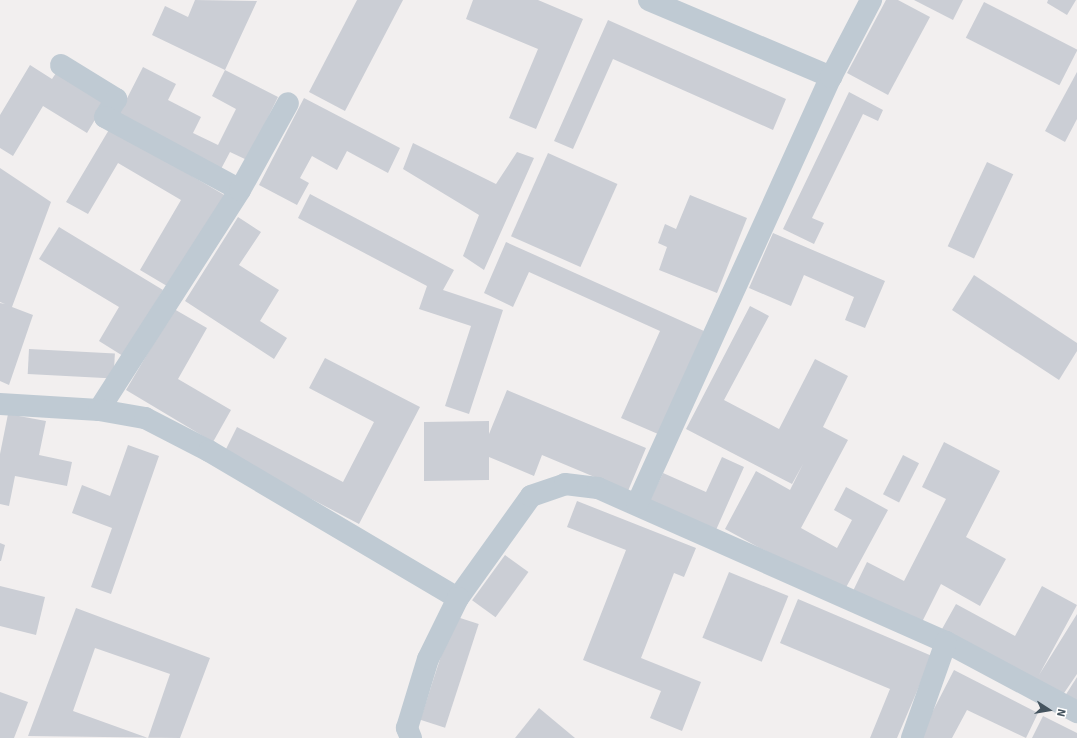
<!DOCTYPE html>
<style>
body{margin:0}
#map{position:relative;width:1077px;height:738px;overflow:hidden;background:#f2efef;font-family:Signika,sans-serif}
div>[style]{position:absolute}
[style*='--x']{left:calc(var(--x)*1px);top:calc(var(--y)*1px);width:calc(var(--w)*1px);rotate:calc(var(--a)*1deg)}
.building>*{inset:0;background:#cbced5;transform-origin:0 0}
.minor>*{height:22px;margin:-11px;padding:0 11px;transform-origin:11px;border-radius:11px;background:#bfcad3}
span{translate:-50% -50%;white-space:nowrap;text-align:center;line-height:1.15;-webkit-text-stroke:3.5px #fff;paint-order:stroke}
.north{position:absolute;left:1029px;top:690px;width:40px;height:40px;-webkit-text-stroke:3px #fff;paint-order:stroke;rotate:102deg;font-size:11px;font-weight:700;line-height:16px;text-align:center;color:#45545f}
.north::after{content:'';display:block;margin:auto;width:14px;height:18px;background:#45545f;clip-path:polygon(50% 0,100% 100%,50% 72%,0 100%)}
</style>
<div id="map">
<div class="building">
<div style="clip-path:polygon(195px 0,257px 1px,225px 70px,152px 35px,165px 6px,188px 17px)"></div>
<div style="clip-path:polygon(357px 0,403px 0,345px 111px,309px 92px)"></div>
<div style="clip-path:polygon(473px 0,538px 0,583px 19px,536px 129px,509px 118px,538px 49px,466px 19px)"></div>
<div style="clip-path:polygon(886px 0,898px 0,930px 17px,888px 95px,847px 73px)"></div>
<div style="clip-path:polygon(914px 0,963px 0,953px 20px)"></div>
<div style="clip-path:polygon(1048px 0,1076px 0,1067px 15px,1047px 3px)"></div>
<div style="left:984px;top:2px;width:105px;height:40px;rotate:27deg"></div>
<div style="clip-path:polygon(608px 20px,786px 99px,773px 130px,613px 59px,573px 149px,554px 141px)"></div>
<div style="clip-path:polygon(30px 65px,52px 79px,56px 73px,105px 103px,87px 133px,43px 106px,13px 156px,0 148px,0 115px)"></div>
<div style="clip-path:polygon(143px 67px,176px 84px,168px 100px,201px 117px,193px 133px,218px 145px,236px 109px,212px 96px,225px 70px,278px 97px,247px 160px,230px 152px,221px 169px,118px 116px)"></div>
<div style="clip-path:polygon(1077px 72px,1077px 119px,1065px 142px,1045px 131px)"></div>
<div style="clip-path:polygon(849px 92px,883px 110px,878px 121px,863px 114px,812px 218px,824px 223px,814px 244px,783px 229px)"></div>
<div style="clip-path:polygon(304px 98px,400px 148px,388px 173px,347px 151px,337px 170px,312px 156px,300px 178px,309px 183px,297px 205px,259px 185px)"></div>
<div style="clip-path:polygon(110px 128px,226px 196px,172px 289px,140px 270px,181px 200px,118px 163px,88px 214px,66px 202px)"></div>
<div style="clip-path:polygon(413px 143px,496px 184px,517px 152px,534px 158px,484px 270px,463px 256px,479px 215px,403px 169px)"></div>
<div style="left:548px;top:153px;width:76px;height:91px;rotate:24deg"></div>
<div style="left:987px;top:162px;width:29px;height:93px;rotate:25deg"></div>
<div style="clip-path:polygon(0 168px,51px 202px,12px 307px,33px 315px,9px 385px,0 381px,0 303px,5px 304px,0 302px)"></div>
<div style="clip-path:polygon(310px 194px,454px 270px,443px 290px,503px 310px,469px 414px,445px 406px,471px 326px,419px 309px,427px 286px,298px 218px)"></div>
<div style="clip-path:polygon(690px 195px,747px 218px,717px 293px,659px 270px,667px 247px,658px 243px,665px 224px,676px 229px)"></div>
<div style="clip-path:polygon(238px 217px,261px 232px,239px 265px,279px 290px,260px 321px,287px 338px,274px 359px,185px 301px)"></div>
<div style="clip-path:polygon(59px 227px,163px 290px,123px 356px,99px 341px,119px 307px,39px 259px)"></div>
<div style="clip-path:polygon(773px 233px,885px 281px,865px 328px,845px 320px,854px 297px,804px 275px,791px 306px,749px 288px)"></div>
<div style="clip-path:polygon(506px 242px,704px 331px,658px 434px,621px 418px,660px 331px,529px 272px,513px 307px,484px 293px)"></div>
<div style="clip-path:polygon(974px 275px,1077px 343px,1077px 351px,1059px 380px,952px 310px)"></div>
<div style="clip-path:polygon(750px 306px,769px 316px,724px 400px,779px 429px,815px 359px,848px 376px,823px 427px,848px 440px,801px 528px,837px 548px,852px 520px,834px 510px,846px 487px,888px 510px,843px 593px,725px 529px,756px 471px,790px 490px,803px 464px,792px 484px,686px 429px)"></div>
<div style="clip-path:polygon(174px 309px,207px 328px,178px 379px,231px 410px,213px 442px,126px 390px)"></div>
<div style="left:29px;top:349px;width:86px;height:25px;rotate:3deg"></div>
<div style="clip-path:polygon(325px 358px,420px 407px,359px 524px,224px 453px,237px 427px,343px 482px,374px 422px,309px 388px)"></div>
<div style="clip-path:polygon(507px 390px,646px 448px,628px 491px,542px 455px,534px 476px,489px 457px,489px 480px,424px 481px,424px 422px,489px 421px,489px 434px)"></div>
<div style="clip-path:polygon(8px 414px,46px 421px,39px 455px,72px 462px,67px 486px,15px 476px,9px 506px,0 504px,0 454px)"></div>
<div style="clip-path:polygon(944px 442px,1000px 471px,966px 537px,1006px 559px,980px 606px,941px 584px,920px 626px,853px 591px,867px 562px,904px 581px,946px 499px,922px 487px)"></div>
<div style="clip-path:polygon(128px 445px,159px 456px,111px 594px,91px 587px,112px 528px,72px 513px,82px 485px,110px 496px)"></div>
<div style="left:903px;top:455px;width:18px;height:44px;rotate:27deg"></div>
<div style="clip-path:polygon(722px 457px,744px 467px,716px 530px,650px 500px,663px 473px,706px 492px)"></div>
<div style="clip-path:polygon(577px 501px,696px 548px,684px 577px,674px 573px,641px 658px,701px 682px,682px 731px,650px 718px,661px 691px,583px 660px,626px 550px,567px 527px)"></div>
<div style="clip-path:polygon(0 543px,5px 545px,1px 561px,0 561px)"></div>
<div style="left:505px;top:555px;width:29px;height:56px;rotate:36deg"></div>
<div style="left:729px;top:572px;width:64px;height:71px;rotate:22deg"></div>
<div style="clip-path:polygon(0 586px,45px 597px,36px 635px,0 626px)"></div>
<div style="clip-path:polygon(1042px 586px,1077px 605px,1039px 675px,1077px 614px,1077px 674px,1062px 696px,942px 629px,956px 604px,1015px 636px)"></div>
<div style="clip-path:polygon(798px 599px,932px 656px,897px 738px,870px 738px,890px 689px,780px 643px)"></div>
<div style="clip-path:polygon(evenodd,76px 608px,210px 658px,180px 738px,28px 736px,76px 608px,95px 648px,170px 674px,148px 738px,73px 711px,95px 648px)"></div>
<div style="left:454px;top:616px;width:26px;height:109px;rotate:18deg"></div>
<div style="clip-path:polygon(954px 670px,1038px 713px,1026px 738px,967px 710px,952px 738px,919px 738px)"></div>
<div style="clip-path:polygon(1077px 677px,1077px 703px,1065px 696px)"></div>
<div style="clip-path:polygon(0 692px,28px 702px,14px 738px,0 738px)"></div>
<div style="clip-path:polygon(539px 708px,575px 738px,515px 738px)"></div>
<div style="clip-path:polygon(1043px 716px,1077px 733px,1077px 738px,1032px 738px)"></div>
</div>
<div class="minor">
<div style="--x:649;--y:0;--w:198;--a:22.9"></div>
<div style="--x:61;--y:65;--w:65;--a:31.7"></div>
<div style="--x:116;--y:99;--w:21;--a:121"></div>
<div style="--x:105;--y:117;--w:153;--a:28.4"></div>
<div style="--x:240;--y:190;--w:261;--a:122.7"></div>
<div style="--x:240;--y:190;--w:99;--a:-61.1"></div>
<div style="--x:0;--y:404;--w:99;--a:3.5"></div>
<div style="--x:99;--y:410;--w:47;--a:9.9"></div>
<div style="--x:145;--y:418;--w:72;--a:27.3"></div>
<div style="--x:209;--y:451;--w:289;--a:30.6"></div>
<div style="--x:458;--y:598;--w:125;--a:-54.4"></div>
<div style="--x:531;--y:496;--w:36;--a:-19"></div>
<div style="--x:565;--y:484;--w:33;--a:7"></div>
<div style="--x:598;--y:488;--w:381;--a:23.9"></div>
<div style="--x:946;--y:642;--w:149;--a:28.1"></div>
<div style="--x:637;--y:504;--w:469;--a:-65.6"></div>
<div style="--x:831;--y:77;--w:87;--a:-62.5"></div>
<div style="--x:411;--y:738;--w:11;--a:-112"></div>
<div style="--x:407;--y:728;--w:72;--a:-73.1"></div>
<div style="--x:428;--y:659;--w:68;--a:-63.8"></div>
<div style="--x:912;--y:738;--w:102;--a:-70.5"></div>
</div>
<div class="north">N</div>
</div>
